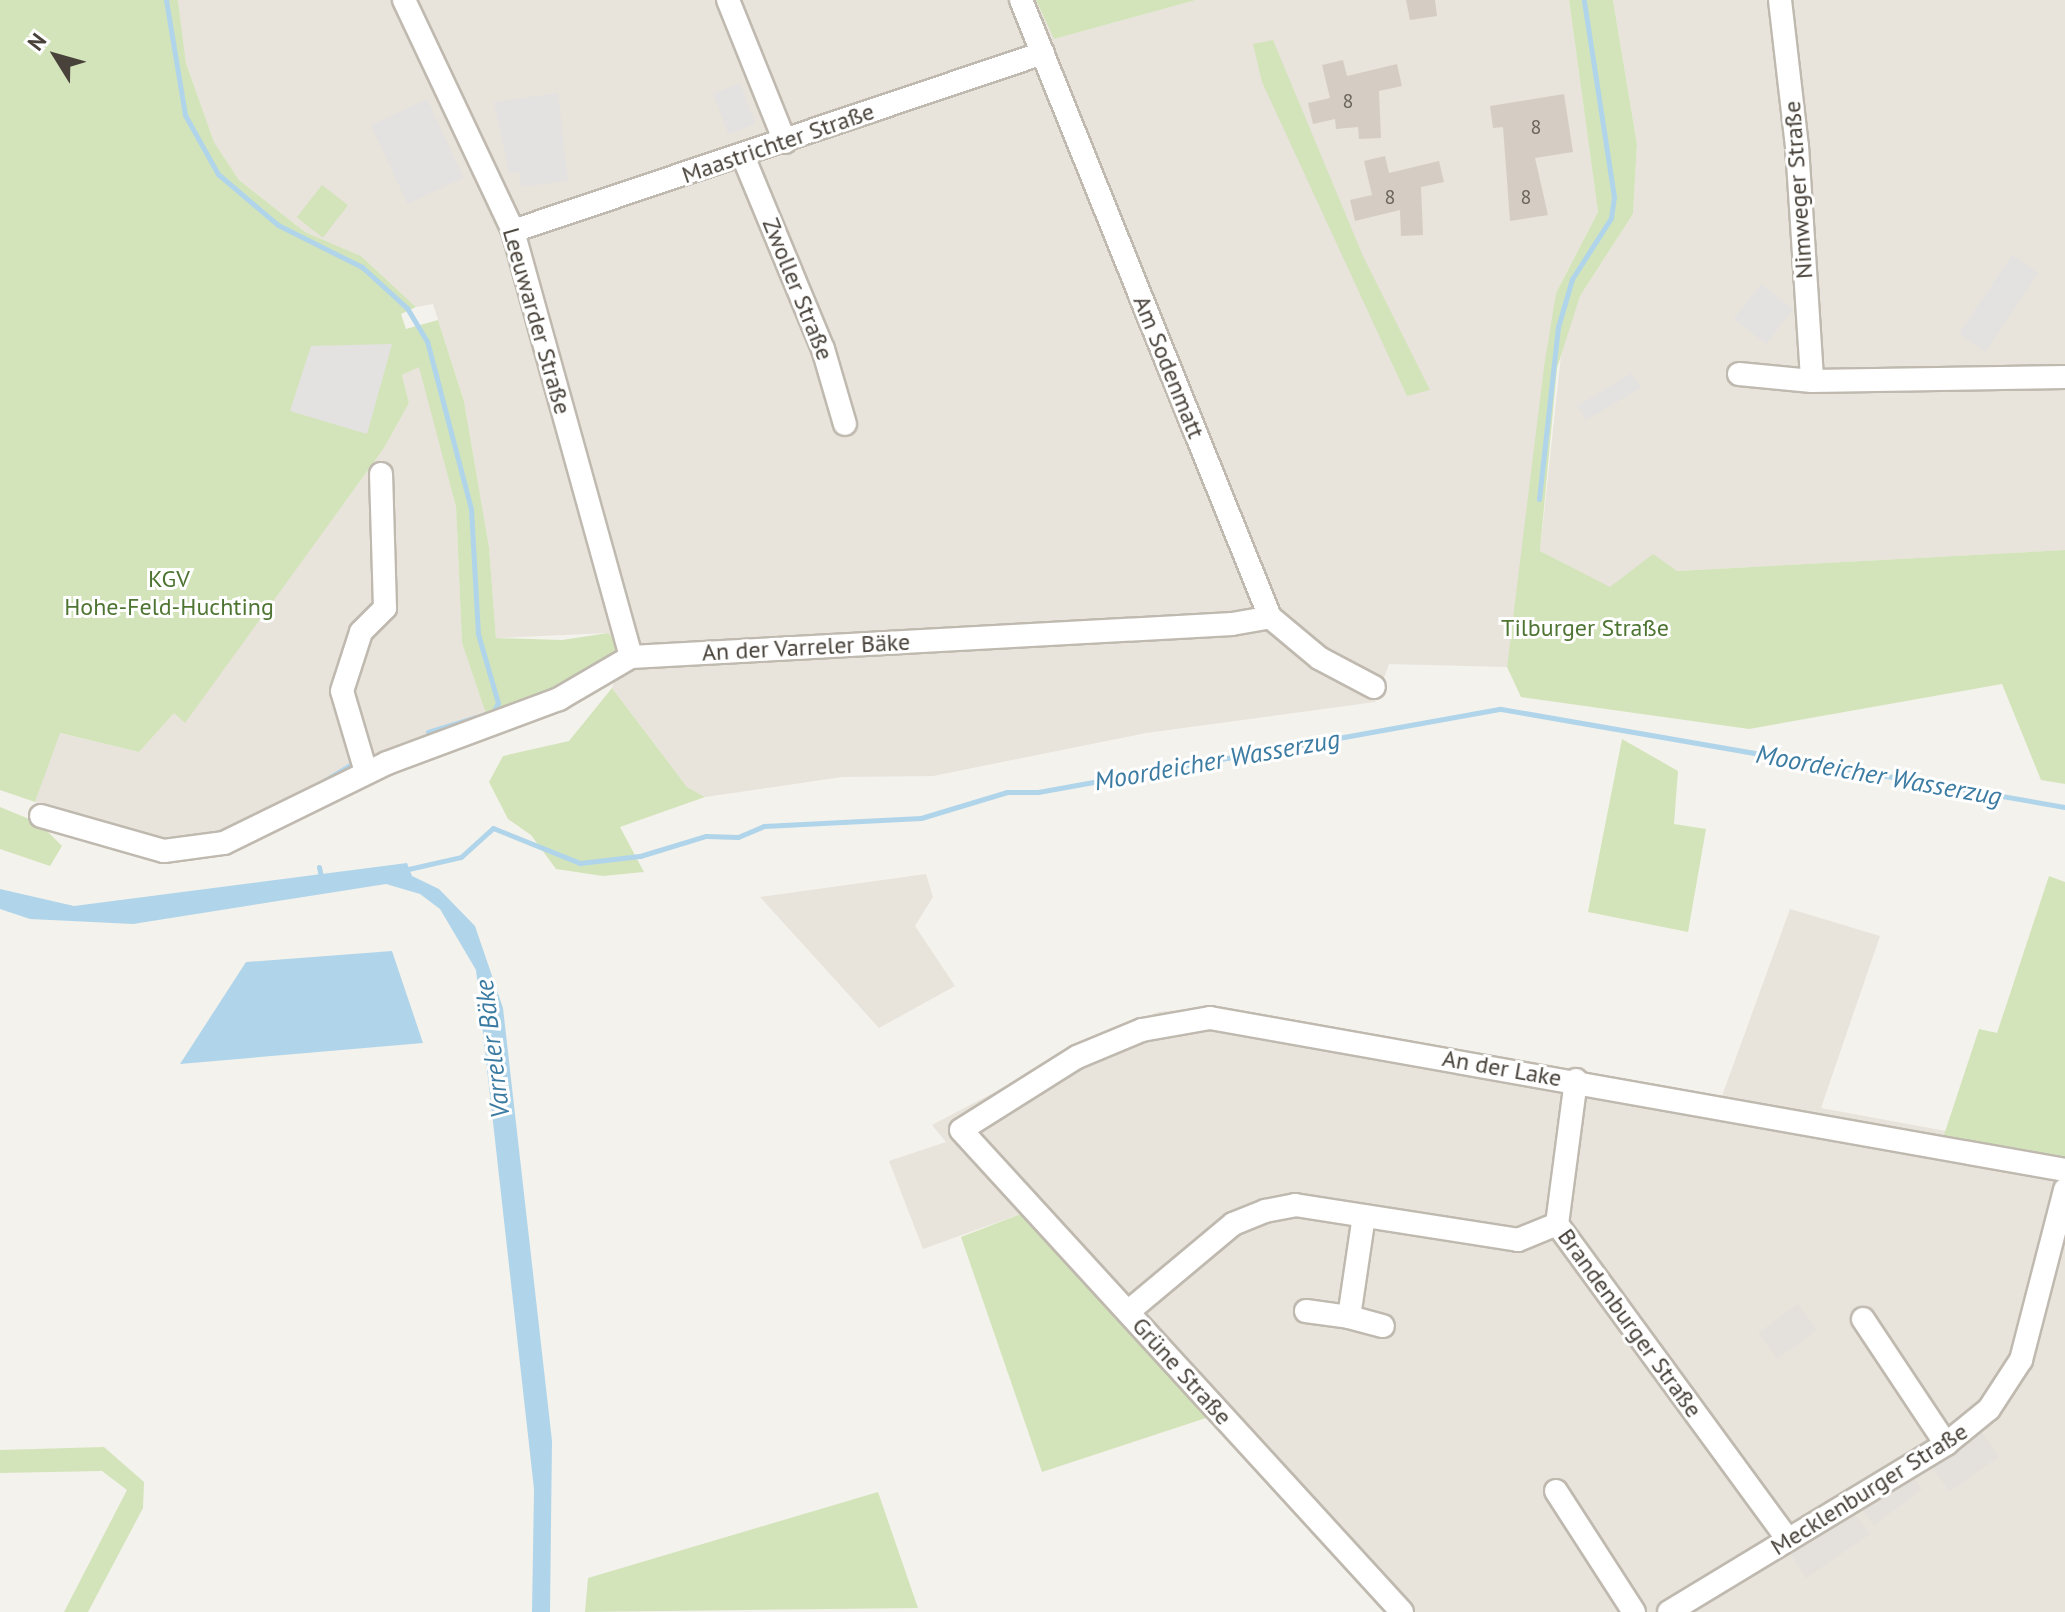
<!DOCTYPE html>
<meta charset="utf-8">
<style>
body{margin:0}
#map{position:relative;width:2065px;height:1612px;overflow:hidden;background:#f4f2ec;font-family:"PT Sans",sans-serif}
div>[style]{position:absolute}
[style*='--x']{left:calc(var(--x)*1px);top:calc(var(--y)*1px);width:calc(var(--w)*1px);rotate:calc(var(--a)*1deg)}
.residential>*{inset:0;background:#e8e3db}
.industrial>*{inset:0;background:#e4e1dd;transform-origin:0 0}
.green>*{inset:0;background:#d3e4ba;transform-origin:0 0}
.parking>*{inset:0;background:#e4e2e0;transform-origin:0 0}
.water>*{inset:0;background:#b0d5ea}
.stream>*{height:5px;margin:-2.5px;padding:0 2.5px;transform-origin:2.5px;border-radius:2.5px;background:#b0d5ea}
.building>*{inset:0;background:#d5cdc3}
.roads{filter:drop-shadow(2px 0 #bfb9af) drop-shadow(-2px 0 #bfb9af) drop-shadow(0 2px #bfb9af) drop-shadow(0 -2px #bfb9af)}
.minor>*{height:22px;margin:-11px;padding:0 11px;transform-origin:11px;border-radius:11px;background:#fff}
span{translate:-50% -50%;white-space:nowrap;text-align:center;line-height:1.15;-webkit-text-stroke:6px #fff;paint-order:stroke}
.number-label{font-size:20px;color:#6b655c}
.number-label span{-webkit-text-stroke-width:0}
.street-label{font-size:24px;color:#48423a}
.park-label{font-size:24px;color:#4f7533}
.water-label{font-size:26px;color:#3c7ba2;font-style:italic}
.north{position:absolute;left:16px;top:16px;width:80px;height:80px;-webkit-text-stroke:6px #fff;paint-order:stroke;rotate:307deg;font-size:22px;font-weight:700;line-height:32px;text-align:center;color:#48423a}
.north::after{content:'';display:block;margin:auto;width:28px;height:36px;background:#48423a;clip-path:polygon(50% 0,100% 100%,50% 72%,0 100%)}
</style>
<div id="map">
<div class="residential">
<div style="clip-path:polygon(178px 0,1036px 0,1054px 39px,1196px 0,1569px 0,1598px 212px,1556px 293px,1507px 667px,1389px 664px,1375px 702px,1146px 733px,933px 776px,842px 777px,705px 797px,687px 787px,612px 688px,623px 650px,608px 633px,496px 638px,489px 547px,464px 401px,433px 304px,416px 307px,361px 256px,305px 232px,239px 180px,214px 142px,186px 63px)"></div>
<div style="clip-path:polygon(1613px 0,2065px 0,2065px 550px,1677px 571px,1610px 588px,1540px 551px,1562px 346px,1580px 296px,1633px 214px,1637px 144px)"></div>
<div style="clip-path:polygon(420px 366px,456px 507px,462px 643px,489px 723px,230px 831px,178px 844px,35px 802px,59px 733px,139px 752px,174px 712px,185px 722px,384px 448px,409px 403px,402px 375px)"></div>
<div style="clip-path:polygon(926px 874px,933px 897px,915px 926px,955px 986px,879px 1028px,760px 897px)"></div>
<div style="clip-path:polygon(1790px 909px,1880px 936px,1821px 1108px,2065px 1153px,2065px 1612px,1389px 1612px,1026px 1212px,923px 1249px,889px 1161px,946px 1142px,932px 1125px,1111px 1031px,1158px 1012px,1218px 1006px,1722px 1096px)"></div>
</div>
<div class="industrial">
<div style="left:1798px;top:1304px;width:32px;height:49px;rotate:54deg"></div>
<div style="left:1982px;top:1433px;width:29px;height:60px;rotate:55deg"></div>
<div style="left:1910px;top:1473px;width:20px;height:60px;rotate:53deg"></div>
<div style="clip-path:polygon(1852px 1511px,1870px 1534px,1806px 1578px,1788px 1550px)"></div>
</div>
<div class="green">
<div style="clip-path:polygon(0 0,178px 0,186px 63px,214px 142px,239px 180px,305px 232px,361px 256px,416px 307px,401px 314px,406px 329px,438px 320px,464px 401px,489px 547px,496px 638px,562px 640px,608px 633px,623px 650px,603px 667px,489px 723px,462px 643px,456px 507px,419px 367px,402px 375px,409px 403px,384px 448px,185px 723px,174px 713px,139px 752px,60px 733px,35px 802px,0 790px)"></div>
<div style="clip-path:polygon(1036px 0,1196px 0,1054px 39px)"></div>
<div style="clip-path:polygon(1569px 0,1613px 0,1637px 144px,1633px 214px,1580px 296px,1557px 368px,1540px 551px,1610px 587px,1653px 554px,1677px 571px,2065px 550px,2065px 784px,2041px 780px,2002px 684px,1749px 729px,1521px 697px,1507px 667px,1544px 367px,1556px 293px,1598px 212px)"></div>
<div style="clip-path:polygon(1273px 40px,1363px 256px,1430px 390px,1407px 396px,1262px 82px,1253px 44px)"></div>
<div style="left:322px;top:185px;width:33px;height:41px;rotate:38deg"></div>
<div style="clip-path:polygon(612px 688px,687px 787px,705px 797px,620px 827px,644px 872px,603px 876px,556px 869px,531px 835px,508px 819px,489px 782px,503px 756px,569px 741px)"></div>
<div style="clip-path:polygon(1622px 739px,1678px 771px,1674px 824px,1706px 829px,1688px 932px,1588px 912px)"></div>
<div style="clip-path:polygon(0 807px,39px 823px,62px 846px,50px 866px,0 849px)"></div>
<div style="clip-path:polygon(2049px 876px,2065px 882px,2065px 1170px,1940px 1147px,1979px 1029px,1997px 1033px)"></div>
<div style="clip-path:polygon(1026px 1212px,1212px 1416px,1042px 1472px,961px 1237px)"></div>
<div style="clip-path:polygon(104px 1447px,144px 1482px,143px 1508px,88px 1612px,64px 1612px,127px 1490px,102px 1471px,0 1473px,0 1450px)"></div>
<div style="clip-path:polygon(878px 1492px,918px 1608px,585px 1612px,588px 1578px)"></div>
</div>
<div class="parking">
<div style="left:740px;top:83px;width:44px;height:29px;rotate:69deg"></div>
<div style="clip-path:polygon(558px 93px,568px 181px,521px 187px,519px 172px,509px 173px,494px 102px)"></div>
<div style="left:427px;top:99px;width:87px;height:62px;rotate:65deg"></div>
<div style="left:2012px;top:255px;width:32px;height:95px;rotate:34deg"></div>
<div style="left:1761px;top:284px;width:41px;height:44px;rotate:38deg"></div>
<div style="clip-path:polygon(392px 344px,367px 434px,290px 411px,311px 346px)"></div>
<div style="left:1632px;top:373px;width:17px;height:64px;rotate:59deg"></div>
</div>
<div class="water">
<div style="clip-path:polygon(407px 863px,412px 876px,439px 889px,475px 926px,503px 1008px,552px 1441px,550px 1612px,532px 1612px,534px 1489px,476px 970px,440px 909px,420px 894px,386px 884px,133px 924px,30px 919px,0 909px,0 889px,74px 906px)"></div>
<div style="clip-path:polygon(392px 951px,423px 1043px,180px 1064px,246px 962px)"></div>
</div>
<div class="stream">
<div style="--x:166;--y:0;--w:117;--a:80.6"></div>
<div style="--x:185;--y:115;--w:68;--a:60.8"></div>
<div style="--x:218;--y:174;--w:79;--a:40.4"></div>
<div style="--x:278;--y:225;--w:94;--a:26.6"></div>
<div style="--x:362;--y:267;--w:61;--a:42.3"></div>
<div style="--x:407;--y:308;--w:39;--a:59"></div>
<div style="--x:427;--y:341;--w:174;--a:75.3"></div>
<div style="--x:471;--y:509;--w:125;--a:86.8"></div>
<div style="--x:478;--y:634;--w:72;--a:73.8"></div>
<div style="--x:498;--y:703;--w:10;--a:119"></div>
<div style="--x:493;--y:712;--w:68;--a:162.9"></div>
<div style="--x:1539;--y:499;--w:173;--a:-83.7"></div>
<div style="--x:1558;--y:327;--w:50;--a:-73.7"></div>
<div style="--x:1572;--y:279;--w:72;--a:-57.4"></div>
<div style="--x:1611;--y:218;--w:21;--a:-82"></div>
<div style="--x:1614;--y:197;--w:199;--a:-98.7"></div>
<div style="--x:316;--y:786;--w:46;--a:-31.6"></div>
<div style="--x:319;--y:867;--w:14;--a:78"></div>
<div style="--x:404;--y:870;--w:58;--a:-12.8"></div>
<div style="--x:461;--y:857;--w:43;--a:-42.2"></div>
<div style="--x:493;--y:828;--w:94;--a:21.9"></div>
<div style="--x:580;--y:863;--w:60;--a:-6.7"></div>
<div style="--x:640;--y:856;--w:69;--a:-16.9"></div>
<div style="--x:706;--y:836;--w:32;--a:2"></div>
<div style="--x:738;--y:837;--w:28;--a:-23"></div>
<div style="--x:764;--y:826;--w:157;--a:-2.9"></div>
<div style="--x:921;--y:818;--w:90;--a:-16.8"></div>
<div style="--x:1007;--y:792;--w:31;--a:0"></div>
<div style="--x:1038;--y:792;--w:470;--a:-10.2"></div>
<div style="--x:1501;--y:709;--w:572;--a:9.86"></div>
</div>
<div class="building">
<div style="clip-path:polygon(1406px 0,1435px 0,1437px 16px,1410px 20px)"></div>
<div style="clip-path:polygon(1343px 60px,1347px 76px,1397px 64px,1402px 86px,1379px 91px,1381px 138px,1359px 139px,1358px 127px,1336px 129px,1335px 119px,1313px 124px,1308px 103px,1330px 98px,1322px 65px)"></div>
<div style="clip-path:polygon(1564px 94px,1573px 152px,1535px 158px,1548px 215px,1510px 221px,1503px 127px,1493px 128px,1490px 106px)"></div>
<div style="clip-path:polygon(1385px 156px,1389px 173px,1439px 161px,1444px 182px,1421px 187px,1423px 235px,1401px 236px,1400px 210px,1355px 221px,1350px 200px,1372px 195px,1364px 161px)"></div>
</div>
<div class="roads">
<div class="minor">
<div style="--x:404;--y:0;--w:255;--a:64.7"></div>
<div style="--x:513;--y:231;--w:442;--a:74.5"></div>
<div style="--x:728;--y:0;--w:153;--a:68.1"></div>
<div style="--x:1021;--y:0;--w:665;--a:68.02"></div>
<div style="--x:1270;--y:617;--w:64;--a:39.9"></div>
<div style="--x:1319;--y:658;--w:62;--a:27.8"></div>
<div style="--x:1780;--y:0;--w:147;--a:83.4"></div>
<div style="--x:1797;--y:146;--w:235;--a:86.3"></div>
<div style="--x:743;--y:156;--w:209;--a:67.5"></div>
<div style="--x:823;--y:349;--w:78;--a:73.7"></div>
<div style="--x:513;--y:231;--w:559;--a:-18.56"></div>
<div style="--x:1739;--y:374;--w:73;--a:5.5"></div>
<div style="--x:1812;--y:381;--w:253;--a:-0.9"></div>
<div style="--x:366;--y:772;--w:84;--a:-106.5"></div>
<div style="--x:342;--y:691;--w:62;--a:-72.1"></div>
<div style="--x:361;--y:632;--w:34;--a:-45"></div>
<div style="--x:385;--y:608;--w:134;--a:-91.7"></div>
<div style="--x:41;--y:816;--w:128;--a:15.9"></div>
<div style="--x:164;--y:851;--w:61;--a:-7.6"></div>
<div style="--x:224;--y:843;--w:182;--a:-26.1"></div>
<div style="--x:387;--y:763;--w:184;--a:-20.4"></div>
<div style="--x:559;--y:699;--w:83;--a:-30.3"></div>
<div style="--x:631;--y:657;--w:602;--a:-3.14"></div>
<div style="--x:1232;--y:624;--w:39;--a:-10"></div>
<div style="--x:1576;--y:1080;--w:145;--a:97.5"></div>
<div style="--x:1557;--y:1224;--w:391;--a:53.8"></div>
<div style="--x:1129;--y:1311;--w:136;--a:-39.9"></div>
<div style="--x:1233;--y:1224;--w:35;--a:-22"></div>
<div style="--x:1265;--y:1211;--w:31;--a:-11"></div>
<div style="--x:1295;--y:1205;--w:226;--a:8.9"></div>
<div style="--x:1518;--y:1240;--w:42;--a:-22.3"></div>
<div style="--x:1306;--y:1311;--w:43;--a:7.9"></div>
<div style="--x:1349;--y:1317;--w:102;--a:-81.6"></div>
<div style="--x:1349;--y:1317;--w:35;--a:15"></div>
<div style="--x:1863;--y:1319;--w:150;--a:56.4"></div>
<div style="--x:1556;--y:1491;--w:144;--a:57.2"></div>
<div style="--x:1402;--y:1612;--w:653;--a:-132.46"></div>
<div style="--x:961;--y:1130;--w:137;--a:-32.2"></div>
<div style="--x:1077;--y:1057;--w:70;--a:-22.6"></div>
<div style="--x:1142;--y:1030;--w:69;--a:-10"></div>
<div style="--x:1210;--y:1018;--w:868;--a:10.08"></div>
<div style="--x:1669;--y:1612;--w:324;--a:-31.2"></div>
<div style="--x:1946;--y:1444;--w:55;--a:-39.1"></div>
<div style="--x:1989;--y:1409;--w:59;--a:-56.9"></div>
<div style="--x:2021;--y:1360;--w:176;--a:-75.5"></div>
</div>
</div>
<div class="number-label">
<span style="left:1348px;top:101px">8</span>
<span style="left:1536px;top:127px">8</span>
<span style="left:1390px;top:197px">8</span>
<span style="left:1526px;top:197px">8</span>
</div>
<div class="street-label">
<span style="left:778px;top:143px;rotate:-19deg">Maastrichter Straße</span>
<span style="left:1798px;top:190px;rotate:-94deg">Nimweger Straße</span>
<span style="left:798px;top:289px;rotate:68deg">Zwoller Straße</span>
<span style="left:537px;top:321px;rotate:74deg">Leeuwarder Straße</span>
<span style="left:1169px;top:367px;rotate:68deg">Am Sodenmatt</span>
<span style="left:806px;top:647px;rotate:-3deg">An der Varreler Bäke</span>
<span style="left:1502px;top:1068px;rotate:10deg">An der Lake</span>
<span style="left:1630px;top:1323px;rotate:54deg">Brandenburger Straße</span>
<span style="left:1182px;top:1371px;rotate:48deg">Grüne Straße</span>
<span style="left:1869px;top:1489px;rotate:-32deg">Mecklenburger Straße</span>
</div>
<div class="park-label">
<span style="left:169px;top:593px">KGV<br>Hohe-Feld-Huchting</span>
<span style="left:1585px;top:628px">Tilburger Straße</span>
</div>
<div class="water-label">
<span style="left:1217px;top:760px;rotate:-10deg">Moordeicher Wasserzug</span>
<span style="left:1879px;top:775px;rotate:10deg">Moordeicher Wasserzug</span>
<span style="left:492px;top:1049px;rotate:-97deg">Varreler Bäke</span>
</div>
<div class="north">N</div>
</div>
